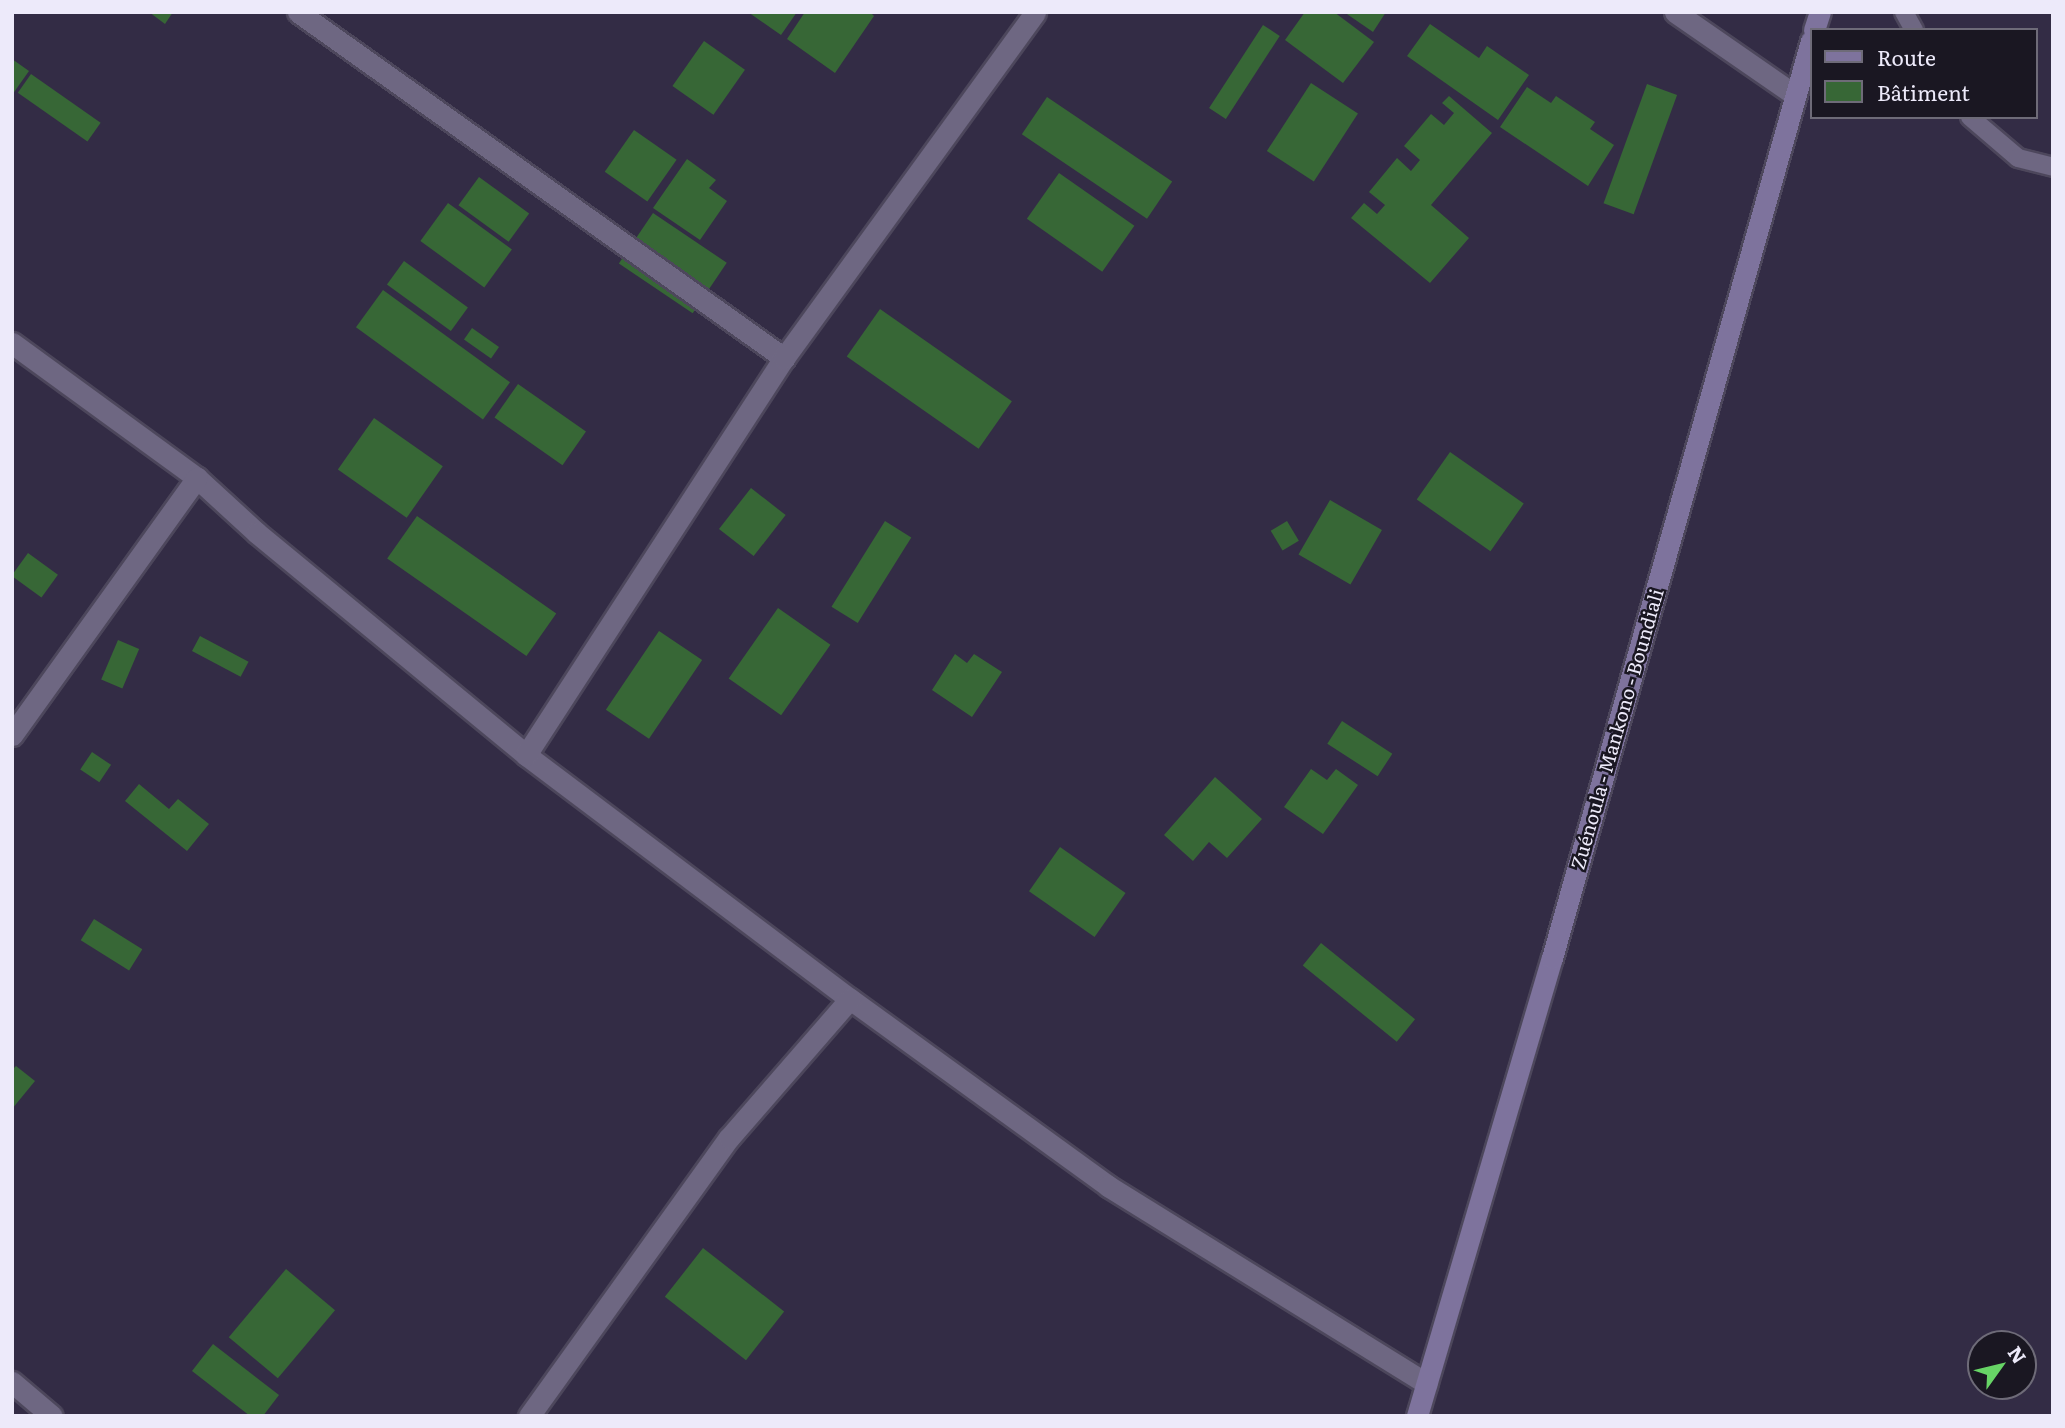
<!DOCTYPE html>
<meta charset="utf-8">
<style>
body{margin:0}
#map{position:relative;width:2065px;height:1428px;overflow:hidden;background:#332c45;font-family:Literata,serif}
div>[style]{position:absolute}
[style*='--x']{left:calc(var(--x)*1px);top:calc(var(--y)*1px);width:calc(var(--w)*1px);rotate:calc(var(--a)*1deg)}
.building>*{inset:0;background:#376736;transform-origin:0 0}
.roads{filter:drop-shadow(2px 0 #4d475c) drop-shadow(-2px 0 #4d475c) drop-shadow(0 2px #4d475c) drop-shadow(0 -2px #4d475c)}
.service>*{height:18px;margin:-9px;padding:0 9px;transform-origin:9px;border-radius:9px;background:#6e6782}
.minor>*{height:21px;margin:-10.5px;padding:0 10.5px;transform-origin:10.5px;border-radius:10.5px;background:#6e6782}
.secondary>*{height:21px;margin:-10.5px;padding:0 10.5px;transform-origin:10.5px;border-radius:10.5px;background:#7e739d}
span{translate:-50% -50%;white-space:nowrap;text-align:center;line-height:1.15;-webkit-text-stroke:5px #1a1722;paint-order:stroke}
.street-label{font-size:19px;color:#edeafa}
.frame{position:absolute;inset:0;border:14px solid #edeafa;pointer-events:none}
.legend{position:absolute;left:1810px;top:28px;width:228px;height:91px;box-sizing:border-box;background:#1a1722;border:2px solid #6e6b78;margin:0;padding:9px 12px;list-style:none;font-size:21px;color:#edeafa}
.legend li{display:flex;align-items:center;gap:14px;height:35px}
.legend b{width:35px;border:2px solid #6e6b78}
.north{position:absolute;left:1967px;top:1330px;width:70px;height:70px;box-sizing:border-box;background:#1a1722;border:2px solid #6e6b78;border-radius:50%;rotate:56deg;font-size:19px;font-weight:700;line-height:28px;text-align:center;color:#edeafa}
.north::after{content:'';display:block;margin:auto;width:24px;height:32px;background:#67d466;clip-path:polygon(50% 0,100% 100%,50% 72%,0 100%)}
</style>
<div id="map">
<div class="building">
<div style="clip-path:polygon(149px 12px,173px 12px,165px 24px)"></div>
<div style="clip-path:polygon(748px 12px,797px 12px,781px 35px)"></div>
<div style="clip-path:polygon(805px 12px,870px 12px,874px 16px,835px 73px,787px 39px)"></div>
<div style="clip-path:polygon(1305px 12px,1334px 12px,1374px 42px,1343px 83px,1285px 40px)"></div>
<div style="clip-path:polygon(1344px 12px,1386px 12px,1373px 32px)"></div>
<div style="clip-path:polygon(1430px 24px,1479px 58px,1487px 46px,1529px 75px,1498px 120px,1407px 56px)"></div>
<div style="left:1263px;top:25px;width:20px;height:99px;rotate:33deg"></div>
<div style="left:704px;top:41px;width:50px;height:55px;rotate:35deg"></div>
<div style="clip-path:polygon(12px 59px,29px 71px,12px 95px)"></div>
<div style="left:31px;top:74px;width:85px;height:23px;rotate:35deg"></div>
<div style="left:1311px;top:83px;width:56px;height:81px;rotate:33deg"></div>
<div style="left:1647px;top:84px;width:32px;height:127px;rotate:20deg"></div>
<div style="clip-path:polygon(1527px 87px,1551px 103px,1556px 96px,1595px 122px,1590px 129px,1614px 145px,1588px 186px,1500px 127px)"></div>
<div style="clip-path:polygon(1449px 96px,1492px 133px,1431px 205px,1469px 238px,1430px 283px,1351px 218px,1364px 203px,1377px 214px,1385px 205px,1369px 192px,1397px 158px,1411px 171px,1420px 160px,1404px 146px,1431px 114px,1444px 125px,1454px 113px,1442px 103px)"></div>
<div style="left:1047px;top:97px;width:151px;height:45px;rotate:34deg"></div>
<div style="left:634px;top:130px;width:52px;height:51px;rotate:35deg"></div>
<div style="clip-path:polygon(687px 159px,716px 180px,709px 188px,727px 201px,700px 240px,653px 208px)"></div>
<div style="left:1059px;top:173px;width:92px;height:56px;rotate:35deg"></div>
<div style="left:479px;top:177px;width:62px;height:35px;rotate:36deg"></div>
<div style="left:448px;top:203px;width:79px;height:47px;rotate:36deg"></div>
<div style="left:653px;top:213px;width:89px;height:61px;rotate:34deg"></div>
<div style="left:404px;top:261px;width:79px;height:29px;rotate:36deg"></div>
<div style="left:383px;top:290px;width:157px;height:46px;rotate:36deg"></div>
<div style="left:880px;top:309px;width:161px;height:58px;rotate:35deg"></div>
<div style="left:472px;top:328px;width:33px;height:14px;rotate:35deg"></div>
<div style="left:518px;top:384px;width:83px;height:41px;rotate:35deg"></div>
<div style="left:374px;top:418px;width:84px;height:63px;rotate:35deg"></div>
<div style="left:1450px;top:452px;width:90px;height:58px;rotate:35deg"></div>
<div style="left:751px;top:488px;width:44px;height:52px;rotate:38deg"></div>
<div style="left:1330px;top:500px;width:60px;height:63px;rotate:30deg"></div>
<div style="left:417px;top:516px;width:170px;height:52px;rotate:35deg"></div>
<div style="left:885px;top:521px;width:31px;height:101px;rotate:32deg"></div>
<div style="left:1287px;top:521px;width:23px;height:19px;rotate:59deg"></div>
<div style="left:28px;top:553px;width:37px;height:28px;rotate:36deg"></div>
<div style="left:778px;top:608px;width:64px;height:86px;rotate:35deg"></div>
<div style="left:659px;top:631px;width:52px;height:95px;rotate:34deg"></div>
<div style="left:200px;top:636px;width:55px;height:17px;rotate:28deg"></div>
<div style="left:118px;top:640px;width:23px;height:43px;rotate:23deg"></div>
<div style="clip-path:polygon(955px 654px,967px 663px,974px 654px,1002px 672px,972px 717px,932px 690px)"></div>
<div style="left:1342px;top:721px;width:60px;height:27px;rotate:33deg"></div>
<div style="left:92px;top:752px;width:23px;height:21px;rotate:34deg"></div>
<div style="clip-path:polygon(1311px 769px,1327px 780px,1336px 769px,1358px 785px,1323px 834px,1284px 807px)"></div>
<div style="clip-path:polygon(1215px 777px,1262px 819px,1227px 858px,1209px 842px,1193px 861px,1164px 835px)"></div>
<div style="clip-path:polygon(139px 784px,169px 809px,178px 799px,209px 824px,187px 851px,125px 801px)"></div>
<div style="left:1060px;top:847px;width:80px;height:54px;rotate:35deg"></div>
<div style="left:94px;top:919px;width:57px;height:25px;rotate:32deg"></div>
<div style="left:1321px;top:943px;width:121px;height:29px;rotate:39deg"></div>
<div style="clip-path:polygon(16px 1066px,35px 1081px,12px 1109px,12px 1070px)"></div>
<div style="left:703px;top:1248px;width:103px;height:62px;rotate:38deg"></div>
<div style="left:286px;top:1269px;width:64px;height:89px;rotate:40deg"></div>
<div style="clip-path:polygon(213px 1344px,279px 1395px,263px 1416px,250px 1416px,192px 1371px)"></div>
</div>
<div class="roads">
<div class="service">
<div style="--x:1904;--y:12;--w:21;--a:61"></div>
<div style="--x:1970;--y:117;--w:63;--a:40.5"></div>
<div style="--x:2018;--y:158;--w:36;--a:14"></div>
</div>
<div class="minor">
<div style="--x:298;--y:12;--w:597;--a:35.45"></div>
<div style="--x:1675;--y:12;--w:146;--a:34.7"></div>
<div style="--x:12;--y:343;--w:229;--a:36.1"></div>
<div style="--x:197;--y:478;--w:81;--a:42.5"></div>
<div style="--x:257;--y:533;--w:349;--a:39.5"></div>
<div style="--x:526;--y:755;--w:406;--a:37"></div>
<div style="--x:850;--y:999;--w:319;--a:35.9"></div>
<div style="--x:1108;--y:1186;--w:375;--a:31.8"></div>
<div style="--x:12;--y:735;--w:317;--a:-54.3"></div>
<div style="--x:526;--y:755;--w:473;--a:-57"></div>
<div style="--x:784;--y:358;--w:427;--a:-54"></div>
<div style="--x:12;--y:1382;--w:52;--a:40.4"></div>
<div style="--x:529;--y:1416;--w:342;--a:-54.3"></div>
<div style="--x:729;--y:1138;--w:184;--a:-49"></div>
</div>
<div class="secondary">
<div style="--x:1814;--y:30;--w:19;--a:-72"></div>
<div style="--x:1417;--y:1416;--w:477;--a:-73.6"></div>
<div style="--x:1552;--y:958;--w:953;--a:-74.23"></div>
</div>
</div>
<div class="street-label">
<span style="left:1617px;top:729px;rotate:-74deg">Zuénoula - Mankono - Boundiali</span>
</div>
<div class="frame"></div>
<ul class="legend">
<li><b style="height:9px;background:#7e739d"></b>Route</li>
<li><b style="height:19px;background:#376736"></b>Bâtiment</li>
</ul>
<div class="north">N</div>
</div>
